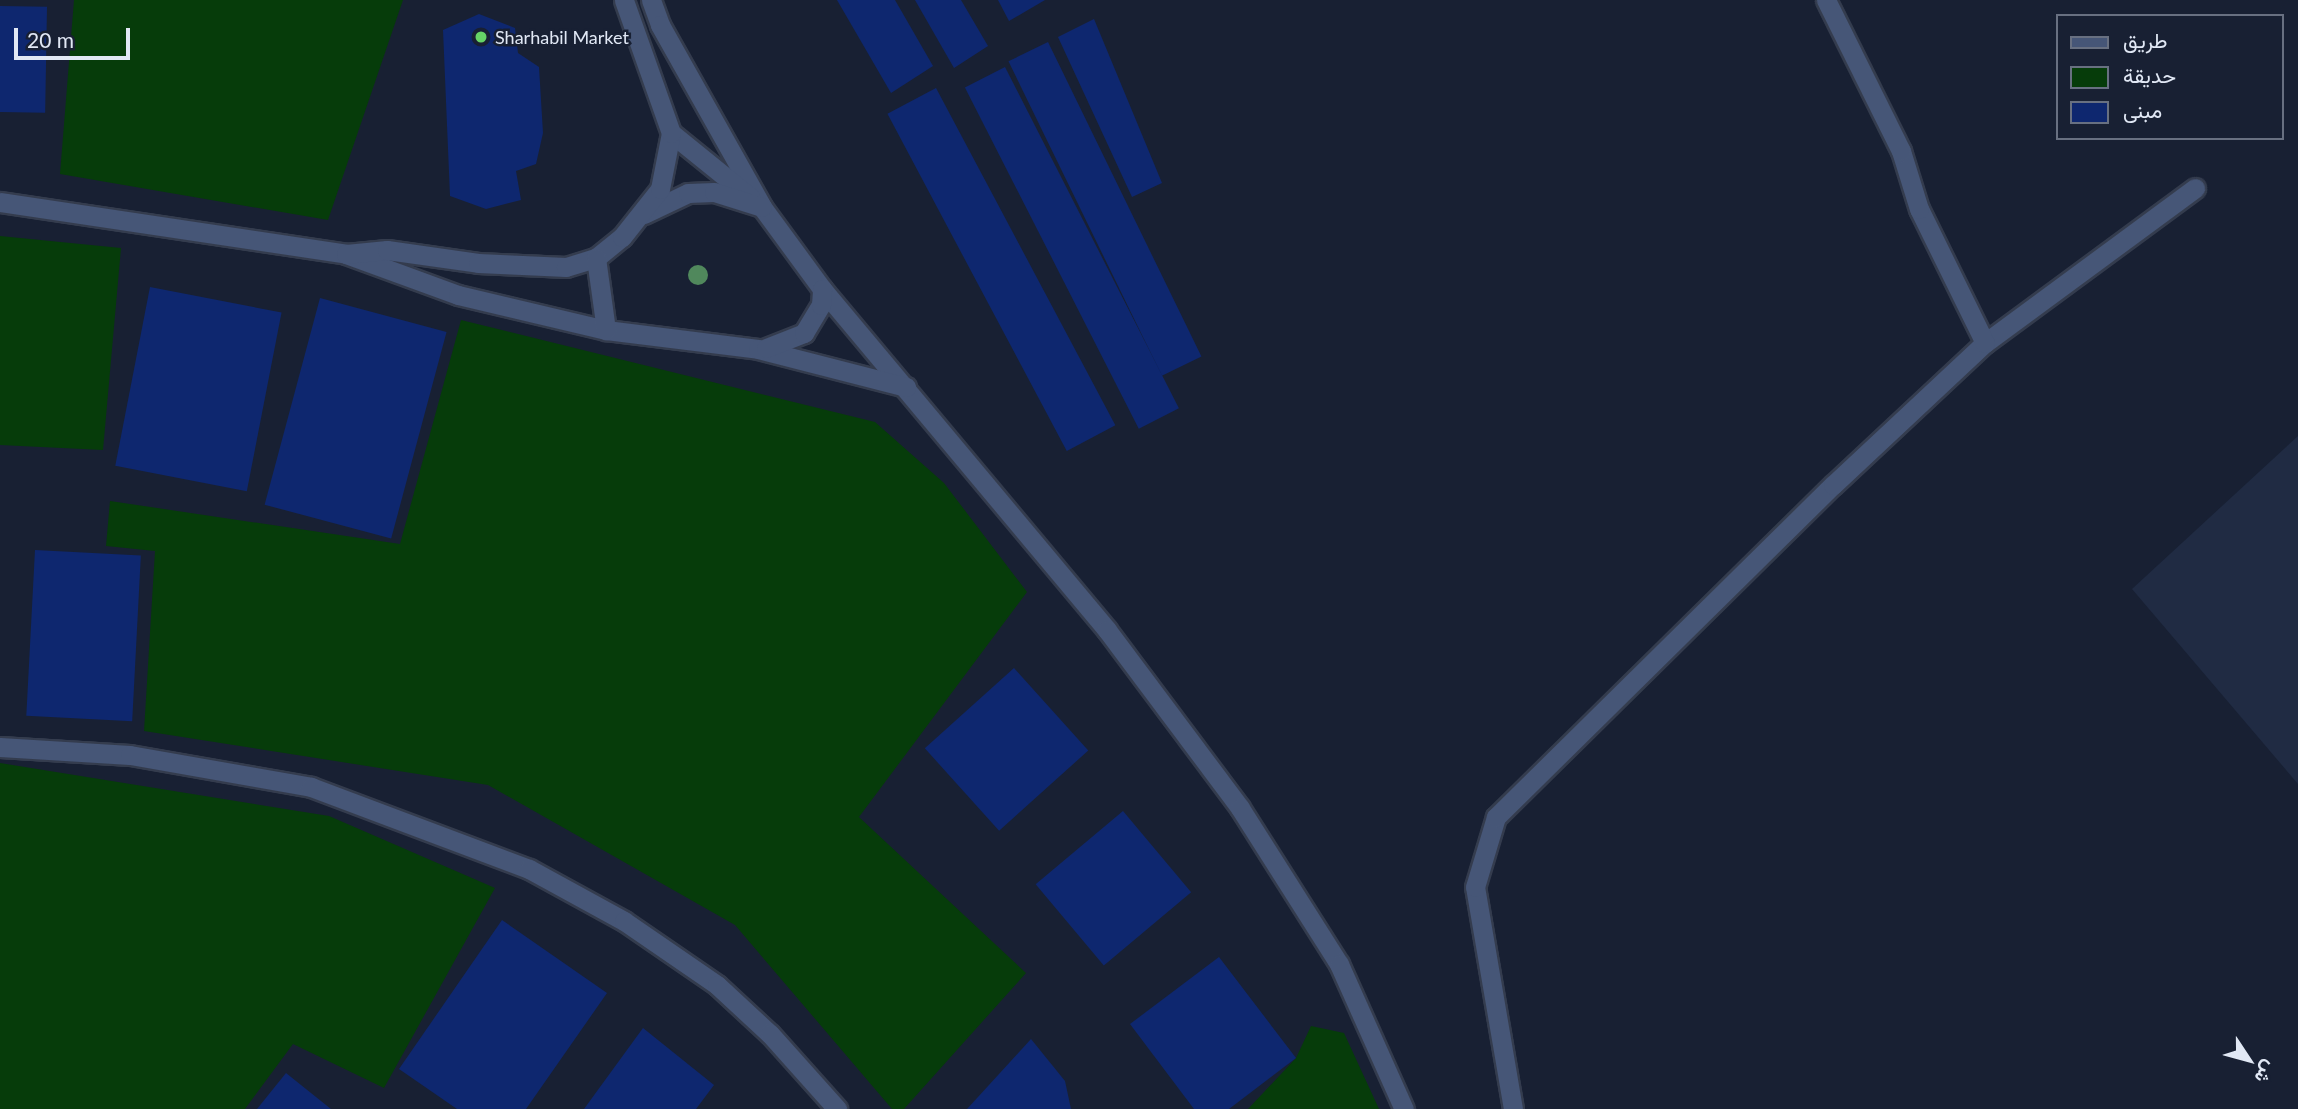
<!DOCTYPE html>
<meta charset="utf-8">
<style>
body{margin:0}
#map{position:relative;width:2298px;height:1109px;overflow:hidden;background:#182033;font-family:Lato,Vazirmatn,sans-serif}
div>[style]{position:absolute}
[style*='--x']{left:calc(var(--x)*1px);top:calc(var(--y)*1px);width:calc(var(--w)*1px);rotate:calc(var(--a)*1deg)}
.built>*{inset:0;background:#202b43}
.green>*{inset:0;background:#063c0a}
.building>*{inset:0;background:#0e276f;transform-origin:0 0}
.roads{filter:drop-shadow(2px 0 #343c4e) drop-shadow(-2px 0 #343c4e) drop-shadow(0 2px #343c4e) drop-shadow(0 -2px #343c4e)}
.minor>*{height:19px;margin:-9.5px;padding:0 9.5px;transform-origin:9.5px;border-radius:9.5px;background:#465677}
.tertiary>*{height:19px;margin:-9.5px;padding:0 9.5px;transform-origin:9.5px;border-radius:9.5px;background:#465677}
.trees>*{width:20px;height:20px;margin:-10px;border-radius:50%;background:#50885c}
.dots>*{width:19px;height:19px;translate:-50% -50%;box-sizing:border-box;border:4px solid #182033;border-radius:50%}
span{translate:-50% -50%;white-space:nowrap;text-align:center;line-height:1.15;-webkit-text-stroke:5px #182033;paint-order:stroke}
.poi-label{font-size:18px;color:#e1e8f5}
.left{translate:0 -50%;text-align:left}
.legend{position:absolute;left:2056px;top:14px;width:228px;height:126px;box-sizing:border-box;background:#182033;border:2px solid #687081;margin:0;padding:9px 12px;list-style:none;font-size:21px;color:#e1e8f5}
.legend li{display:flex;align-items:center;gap:14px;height:35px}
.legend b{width:35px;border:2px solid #687081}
.north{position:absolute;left:2214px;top:1025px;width:70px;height:70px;-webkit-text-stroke:5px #182033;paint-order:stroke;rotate:126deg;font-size:19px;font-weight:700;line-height:28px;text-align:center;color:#e1e8f5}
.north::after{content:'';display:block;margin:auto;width:24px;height:32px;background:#e1e8f5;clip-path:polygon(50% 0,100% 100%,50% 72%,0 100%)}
.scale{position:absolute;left:14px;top:28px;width:116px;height:32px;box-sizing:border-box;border:4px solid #e1e8f5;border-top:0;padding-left:9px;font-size:21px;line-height:24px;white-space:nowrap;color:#e1e8f5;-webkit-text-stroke:5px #182033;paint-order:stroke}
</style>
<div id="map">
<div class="built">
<div style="clip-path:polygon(2298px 436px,2298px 784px,2132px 589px)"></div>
</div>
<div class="green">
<div style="clip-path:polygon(74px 0,403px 0,328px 220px,60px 174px)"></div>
<div style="clip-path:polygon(0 236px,121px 248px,103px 450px,0 445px)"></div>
<div style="clip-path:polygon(461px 320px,875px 422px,944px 483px,1027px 592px,859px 817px,1026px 973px,904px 1109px,892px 1109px,735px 925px,488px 785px,144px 731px,155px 551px,106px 546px,110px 501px,400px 544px)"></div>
<div style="clip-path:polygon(0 763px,329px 816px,495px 888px,384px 1088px,293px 1044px,245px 1109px,0 1109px)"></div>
<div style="clip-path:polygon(1311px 1026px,1344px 1033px,1379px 1109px,1248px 1109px,1296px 1058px)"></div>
</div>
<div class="building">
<div style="clip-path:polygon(837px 0,895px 0,933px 66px,891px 93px)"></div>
<div style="clip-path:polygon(915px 0,961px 0,988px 46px,954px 68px)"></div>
<div style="clip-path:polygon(998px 0,1045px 0,1009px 21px)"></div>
<div style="left:0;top:6px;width:47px;height:106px;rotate:1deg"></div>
<div style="clip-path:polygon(479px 14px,515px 28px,518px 53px,539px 67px,543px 133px,536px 164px,516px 171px,521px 200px,486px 209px,450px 196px,443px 30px)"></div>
<div style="clip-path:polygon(1094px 19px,1162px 183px,1132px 197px,1058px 37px)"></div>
<div style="left:1048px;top:42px;width:350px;height:44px;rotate:64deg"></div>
<div style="left:1005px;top:67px;width:383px;height:45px;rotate:63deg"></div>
<div style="left:936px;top:88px;width:382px;height:55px;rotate:62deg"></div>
<div style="left:150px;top:287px;width:134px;height:182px;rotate:11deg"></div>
<div style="left:320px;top:298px;width:131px;height:214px;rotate:15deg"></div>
<div style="left:35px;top:550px;width:106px;height:166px;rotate:3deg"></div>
<div style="left:1014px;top:668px;width:111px;height:120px;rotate:48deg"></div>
<div style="left:1123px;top:811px;width:106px;height:114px;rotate:50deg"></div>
<div style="clip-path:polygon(502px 920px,607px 993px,526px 1109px,457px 1109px,399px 1069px)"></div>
<div style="clip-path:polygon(1219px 957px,1296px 1058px,1229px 1109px,1194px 1109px,1130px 1024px)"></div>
<div style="clip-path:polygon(643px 1028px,714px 1085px,696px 1109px,584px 1109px)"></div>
<div style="clip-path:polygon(1031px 1039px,1065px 1081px,1071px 1109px,967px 1109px)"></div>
<div style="clip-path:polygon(286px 1073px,331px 1109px,257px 1109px)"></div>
</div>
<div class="roads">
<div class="minor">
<div style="--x:1985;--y:343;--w:261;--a:-36.4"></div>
<div style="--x:0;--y:747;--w:130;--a:3.5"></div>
<div style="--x:130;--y:755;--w:184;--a:10"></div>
<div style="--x:311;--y:787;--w:233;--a:20.6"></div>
<div style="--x:529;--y:869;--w:108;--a:28.7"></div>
<div style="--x:624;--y:921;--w:113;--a:34.5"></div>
<div style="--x:717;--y:985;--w:72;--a:42.8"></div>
<div style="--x:770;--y:1034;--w:101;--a:48.2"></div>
<div style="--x:1513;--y:1109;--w:225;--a:-99.7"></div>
<div style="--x:1475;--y:887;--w:73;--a:-73.3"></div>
<div style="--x:1496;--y:817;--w:473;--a:-44.6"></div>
<div style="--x:1833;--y:485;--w:208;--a:-43.1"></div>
<div style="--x:1985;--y:343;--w:149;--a:-116.2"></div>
<div style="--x:1919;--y:209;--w:61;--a:-107.2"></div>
<div style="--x:1901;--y:151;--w:169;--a:-116.4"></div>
</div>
<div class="tertiary">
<div style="--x:651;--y:0;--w:27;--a:70"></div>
<div style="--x:660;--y:25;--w:209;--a:60.7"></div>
<div style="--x:762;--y:207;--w:102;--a:53.8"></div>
<div style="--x:822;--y:289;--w:444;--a:50.1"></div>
<div style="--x:1107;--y:630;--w:222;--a:53.2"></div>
<div style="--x:1240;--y:808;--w:185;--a:57.6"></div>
<div style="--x:1339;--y:964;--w:159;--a:65.9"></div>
<div style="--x:671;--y:133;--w:102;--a:39"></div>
<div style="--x:0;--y:202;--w:350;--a:8.5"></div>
<div style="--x:346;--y:254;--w:119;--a:20.1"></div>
<div style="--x:458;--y:295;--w:152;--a:13.3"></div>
<div style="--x:606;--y:330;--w:153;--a:7.1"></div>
<div style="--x:758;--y:349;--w:153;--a:14.4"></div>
<div style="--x:644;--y:214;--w:49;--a:-25.5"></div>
<div style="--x:688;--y:193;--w:26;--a:-2"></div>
<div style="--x:714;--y:192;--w:50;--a:17.4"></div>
<div style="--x:346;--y:254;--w:41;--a:-5.6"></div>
<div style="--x:387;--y:250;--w:92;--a:8.1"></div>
<div style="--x:478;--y:263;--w:88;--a:2.6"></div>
<div style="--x:566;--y:267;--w:31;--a:-17"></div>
<div style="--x:596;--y:258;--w:33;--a:-39"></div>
<div style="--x:622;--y:237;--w:61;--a:-51.6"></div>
<div style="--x:660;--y:189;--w:57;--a:-78.9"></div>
<div style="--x:671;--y:133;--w:141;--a:-109.5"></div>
<div style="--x:596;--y:258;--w:73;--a:82.1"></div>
<div style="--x:766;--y:348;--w:41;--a:-21.5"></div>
<div style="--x:804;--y:333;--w:33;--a:-59"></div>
<div style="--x:821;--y:305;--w:16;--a:-86"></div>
</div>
</div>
<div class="trees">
<div style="left:698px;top:275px"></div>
</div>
<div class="dots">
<div style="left:481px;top:37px;background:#66d466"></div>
</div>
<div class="poi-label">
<span class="left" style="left:495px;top:37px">Sharhabil Market</span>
</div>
<ul class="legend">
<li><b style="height:9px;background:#465677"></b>طريق</li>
<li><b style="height:19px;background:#063c0a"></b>حديقة</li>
<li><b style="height:19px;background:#0e276f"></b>مبنى</li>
</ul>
<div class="north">ش</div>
<div class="scale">20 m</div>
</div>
